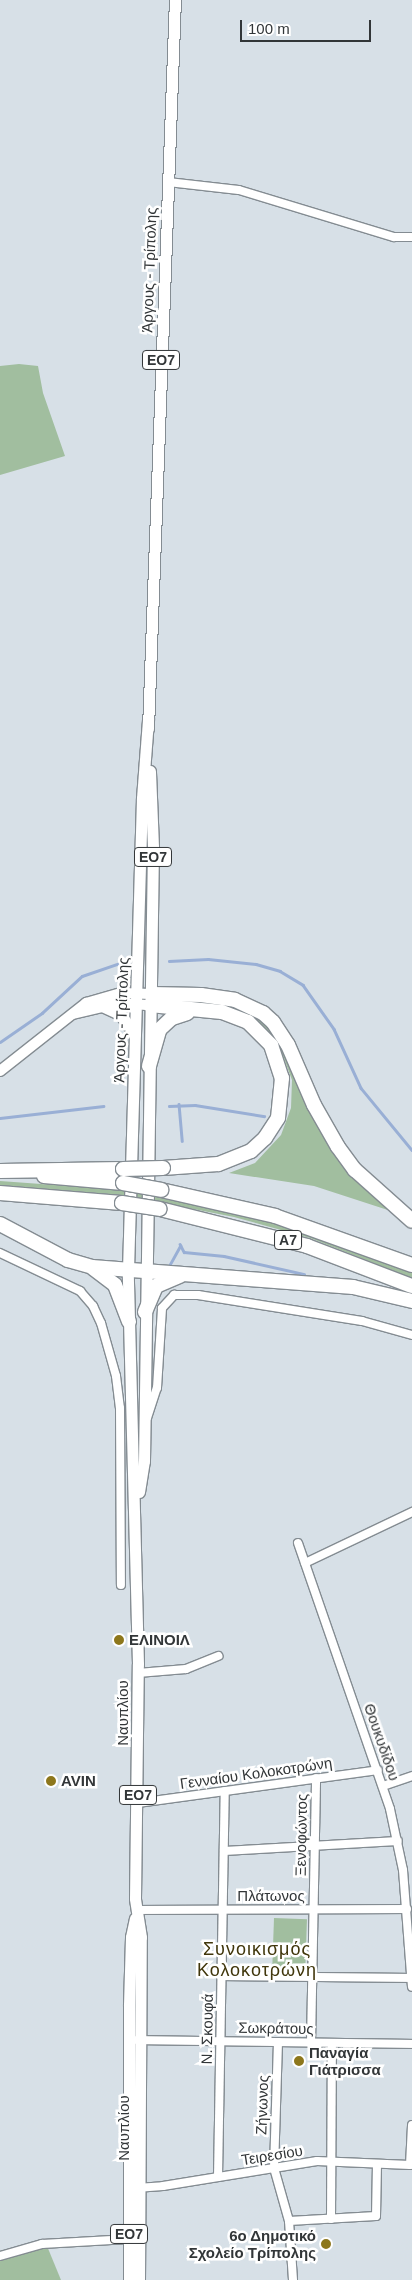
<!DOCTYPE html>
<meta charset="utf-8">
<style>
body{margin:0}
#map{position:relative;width:412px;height:2280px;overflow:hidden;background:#d7e0e7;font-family:Helvetica,sans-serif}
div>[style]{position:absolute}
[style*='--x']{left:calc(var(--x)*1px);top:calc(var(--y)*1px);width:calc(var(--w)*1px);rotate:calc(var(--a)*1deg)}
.green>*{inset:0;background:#a1be9f;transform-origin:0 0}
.stream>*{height:2.5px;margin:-1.25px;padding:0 1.25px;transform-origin:1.25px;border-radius:1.25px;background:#99afd5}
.roads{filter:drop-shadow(1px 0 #848c92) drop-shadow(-1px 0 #848c92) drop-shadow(0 1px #848c92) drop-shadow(0 -1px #848c92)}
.street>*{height:8px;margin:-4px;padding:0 4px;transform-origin:4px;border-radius:4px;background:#fff}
.secondary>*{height:10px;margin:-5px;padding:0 5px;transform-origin:5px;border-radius:5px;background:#fff}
.primary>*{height:11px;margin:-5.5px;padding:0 5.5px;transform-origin:5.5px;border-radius:5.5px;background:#fff}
.highway>*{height:14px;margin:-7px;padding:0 7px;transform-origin:7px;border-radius:7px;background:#fff}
.bridges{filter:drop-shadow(1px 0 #848c92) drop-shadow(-1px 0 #848c92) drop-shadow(0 1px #848c92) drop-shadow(0 -1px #848c92)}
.highway-bridge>*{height:14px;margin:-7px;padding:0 7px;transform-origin:7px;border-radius:7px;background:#fff}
.dots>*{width:14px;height:14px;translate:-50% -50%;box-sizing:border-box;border:2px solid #fff;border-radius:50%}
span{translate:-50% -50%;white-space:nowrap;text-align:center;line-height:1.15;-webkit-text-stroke:5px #fff;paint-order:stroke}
.shield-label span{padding:1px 4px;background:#fff;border:1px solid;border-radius:4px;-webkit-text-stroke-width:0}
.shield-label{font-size:14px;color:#323638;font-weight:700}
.street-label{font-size:15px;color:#323638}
.poi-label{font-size:15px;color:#323638;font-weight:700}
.left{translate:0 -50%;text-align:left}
.right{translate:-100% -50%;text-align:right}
.quarter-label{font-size:18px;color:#40360b;letter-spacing:1px}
.scale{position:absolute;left:240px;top:20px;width:131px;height:22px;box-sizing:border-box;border:2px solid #323638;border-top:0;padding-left:6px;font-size:15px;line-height:18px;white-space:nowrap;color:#323638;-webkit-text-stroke:4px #fff;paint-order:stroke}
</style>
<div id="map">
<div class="green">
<div style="clip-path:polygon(19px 364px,38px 366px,43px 393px,65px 456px,0 475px,0 366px)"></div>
<div style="clip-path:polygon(202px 999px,244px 1008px,279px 1034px,313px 1107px,397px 1213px,314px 1186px,229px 1173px,255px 1163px,281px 1135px,291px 1108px,292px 1080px,279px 1045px,262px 1028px,168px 1004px)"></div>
<div style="clip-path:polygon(0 1181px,123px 1190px,273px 1222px,385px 1261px,412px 1273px,412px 1278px,310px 1238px,234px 1217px,122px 1195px,0 1185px)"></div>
<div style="left:274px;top:1918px;width:33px;height:54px;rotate:2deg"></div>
<div style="clip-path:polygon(47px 2246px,61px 2280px,0 2280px,0 2261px)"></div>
</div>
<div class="stream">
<div style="--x:169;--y:961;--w:39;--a:-3"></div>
<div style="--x:208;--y:959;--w:48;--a:5.9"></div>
<div style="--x:256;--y:964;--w:25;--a:16"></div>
<div style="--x:280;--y:971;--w:27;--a:31"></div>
<div style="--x:303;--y:985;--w:54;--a:54.8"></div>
<div style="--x:334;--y:1029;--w:65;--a:65.4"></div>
<div style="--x:361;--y:1088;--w:80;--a:50.6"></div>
<div style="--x:0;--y:1042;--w:51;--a:-34.6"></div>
<div style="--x:42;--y:1013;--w:54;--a:-42.8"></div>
<div style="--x:82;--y:976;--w:43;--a:-18.9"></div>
<div style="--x:179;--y:1104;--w:37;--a:85"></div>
<div style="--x:169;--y:1106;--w:26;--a:-2"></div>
<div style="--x:195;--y:1105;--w:70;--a:9.1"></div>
<div style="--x:0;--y:1118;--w:104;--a:-6.6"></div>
<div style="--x:180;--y:1244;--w:9;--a:63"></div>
<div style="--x:184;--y:1252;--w:40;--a:5.7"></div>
<div style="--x:224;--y:1256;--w:82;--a:12.7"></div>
<div style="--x:169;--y:1266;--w:23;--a:-61"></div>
</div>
<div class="roads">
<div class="street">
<div style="--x:168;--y:182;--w:71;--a:6.4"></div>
<div style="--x:239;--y:190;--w:162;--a:16.9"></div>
<div style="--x:394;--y:237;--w:18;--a:0"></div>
<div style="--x:0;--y:1253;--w:89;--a:25.4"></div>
<div style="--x:80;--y:1291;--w:20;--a:49"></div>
<div style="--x:93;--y:1306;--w:19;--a:65"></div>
<div style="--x:101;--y:1323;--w:55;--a:74.2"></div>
<div style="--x:116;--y:1376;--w:32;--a:83"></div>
<div style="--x:120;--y:1408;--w:177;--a:89.7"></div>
<div style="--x:147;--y:1418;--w:32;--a:-72"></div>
<div style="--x:157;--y:1388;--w:80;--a:-86.4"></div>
<div style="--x:162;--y:1308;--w:18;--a:-47"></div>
<div style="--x:174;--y:1295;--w:24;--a:0"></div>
<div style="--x:198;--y:1295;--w:166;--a:9"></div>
<div style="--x:362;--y:1321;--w:52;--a:15.6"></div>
<div style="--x:298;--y:1543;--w:281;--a:70.9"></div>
<div style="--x:390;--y:1809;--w:62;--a:78"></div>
<div style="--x:403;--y:1870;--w:117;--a:85.6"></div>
<div style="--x:305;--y:1563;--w:119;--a:-25.5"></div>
<div style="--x:138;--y:1673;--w:48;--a:-4.8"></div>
<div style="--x:186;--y:1669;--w:35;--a:-22"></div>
<div style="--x:383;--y:1786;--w:31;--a:-19"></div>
<div style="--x:138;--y:1803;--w:242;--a:-7.8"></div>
<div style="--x:224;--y:1851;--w:174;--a:-3.3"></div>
<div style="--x:136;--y:1910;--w:271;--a:-0.2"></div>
<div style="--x:222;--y:1976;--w:189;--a:0.6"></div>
<div style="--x:137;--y:2040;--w:275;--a:0.8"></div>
<div style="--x:278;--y:2042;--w:126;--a:91.8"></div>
<div style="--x:274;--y:2168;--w:55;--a:74.2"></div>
<div style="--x:289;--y:2221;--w:59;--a:86.1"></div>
<div style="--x:311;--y:2043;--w:265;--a:-88.9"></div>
<div style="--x:218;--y:2177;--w:386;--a:-89"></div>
<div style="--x:136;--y:2188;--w:27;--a:-4"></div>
<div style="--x:163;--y:2186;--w:156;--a:-9.2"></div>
<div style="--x:317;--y:2161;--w:93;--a:2.5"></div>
<div style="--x:410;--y:2165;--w:40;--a:-87.1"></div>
<div style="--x:331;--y:2219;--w:176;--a:-89.7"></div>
<div style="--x:289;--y:2221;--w:87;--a:-3.3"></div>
<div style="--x:376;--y:2216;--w:52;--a:-88.9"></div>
<div style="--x:0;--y:2256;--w:44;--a:-15.9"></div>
<div style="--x:42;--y:2244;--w:87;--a:-3.3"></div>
</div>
<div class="secondary">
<div style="--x:73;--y:1014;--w:47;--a:-13.4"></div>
<div style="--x:119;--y:1003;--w:31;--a:4"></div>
<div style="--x:0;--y:1071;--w:110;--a:-38.3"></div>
<div style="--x:86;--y:1003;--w:37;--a:-16"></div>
<div style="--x:122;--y:993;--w:29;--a:2"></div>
</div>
<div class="primary">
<div style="--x:148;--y:728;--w:729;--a:-87.88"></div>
<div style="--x:102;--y:1006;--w:21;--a:25"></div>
<div style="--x:121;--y:1015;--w:24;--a:55"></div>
<div style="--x:139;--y:1492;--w:31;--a:-81"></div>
<div style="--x:144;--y:1461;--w:614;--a:-89.16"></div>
<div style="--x:153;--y:847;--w:76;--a:-92.3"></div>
<div style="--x:129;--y:2280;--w:275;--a:-90"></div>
<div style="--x:129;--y:2005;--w:68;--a:-88.3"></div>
<div style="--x:131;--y:1937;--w:19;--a:-78"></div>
<div style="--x:139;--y:2280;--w:343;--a:-89.7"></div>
<div style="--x:141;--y:1937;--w:39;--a:-99"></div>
<div style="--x:135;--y:1898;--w:234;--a:-89.3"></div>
<div style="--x:138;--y:1664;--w:394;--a:-91.5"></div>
<div style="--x:128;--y:1270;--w:472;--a:-88.3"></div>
<div style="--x:142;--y:798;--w:78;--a:-85.6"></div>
</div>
<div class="highway">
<div style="--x:151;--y:994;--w:50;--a:1.1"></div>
<div style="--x:201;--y:995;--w:34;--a:8"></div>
<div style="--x:235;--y:1000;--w:31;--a:25"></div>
<div style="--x:263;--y:1013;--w:13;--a:42"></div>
<div style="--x:273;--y:1022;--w:27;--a:57"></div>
<div style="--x:288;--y:1045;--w:65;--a:66.6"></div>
<div style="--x:314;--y:1105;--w:48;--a:60.3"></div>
<div style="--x:338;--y:1147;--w:29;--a:54"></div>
<div style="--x:355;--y:1170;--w:76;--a:41.8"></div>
<div style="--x:150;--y:1005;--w:72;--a:5.6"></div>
<div style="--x:222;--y:1012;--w:28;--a:21"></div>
<div style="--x:248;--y:1022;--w:33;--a:45"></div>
<div style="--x:271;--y:1045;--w:35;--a:72"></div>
<div style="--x:282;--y:1078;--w:40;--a:95.7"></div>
<div style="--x:278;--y:1118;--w:24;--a:123"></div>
<div style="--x:265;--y:1138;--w:19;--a:137"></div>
<div style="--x:251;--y:1151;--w:35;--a:158"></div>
<div style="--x:218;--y:1164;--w:55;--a:175.8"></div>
<div style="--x:149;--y:1066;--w:37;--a:-74"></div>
<div style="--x:159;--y:1030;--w:18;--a:-43"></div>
<div style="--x:172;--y:1018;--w:16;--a:-18"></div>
<div style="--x:0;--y:1171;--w:123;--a:-0.9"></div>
<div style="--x:44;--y:1176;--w:79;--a:5.1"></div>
<div style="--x:161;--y:1190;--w:117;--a:12.8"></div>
<div style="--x:275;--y:1216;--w:145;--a:19.7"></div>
<div style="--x:0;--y:1193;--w:122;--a:4.7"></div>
<div style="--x:160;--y:1209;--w:152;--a:14.1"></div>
<div style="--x:307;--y:1246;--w:112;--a:20.9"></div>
<div style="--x:0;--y:1224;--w:77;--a:27.9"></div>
<div style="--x:68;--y:1260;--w:25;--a:16"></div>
<div style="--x:92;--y:1267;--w:262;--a:4.4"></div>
<div style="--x:353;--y:1287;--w:61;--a:13.3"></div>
<div style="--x:94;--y:1269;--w:26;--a:37"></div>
<div style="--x:115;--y:1285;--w:39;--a:69"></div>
<div style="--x:145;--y:1312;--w:28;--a:-67"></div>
<div style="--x:156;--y:1286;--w:26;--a:-23"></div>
</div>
</div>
<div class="bridges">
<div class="highway-bridge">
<div style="--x:123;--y:1169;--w:40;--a:-1.4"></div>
<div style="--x:123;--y:1183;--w:39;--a:10"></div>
<div style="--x:122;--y:1203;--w:38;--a:9"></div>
</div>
</div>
<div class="dots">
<div style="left:119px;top:1640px;background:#8d771c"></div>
<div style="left:51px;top:1781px;background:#8d771c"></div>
<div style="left:299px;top:2061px;background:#8d771c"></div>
<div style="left:326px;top:2244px;background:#8d771c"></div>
</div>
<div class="shield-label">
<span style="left:161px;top:360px">ΕΟ7</span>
<span style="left:153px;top:857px">ΕΟ7</span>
<span style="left:288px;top:1240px">Α7</span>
<span style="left:138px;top:1795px">ΕΟ7</span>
<span style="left:129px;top:2234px">ΕΟ7</span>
</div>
<div class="street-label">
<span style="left:149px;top:270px;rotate:-88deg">Άργους - Τρίπολης</span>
<span style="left:121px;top:1020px;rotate:-88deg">Άργους - Τρίπολης</span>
<span style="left:123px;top:1713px;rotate:-90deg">Ναυπλίου</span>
<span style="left:382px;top:1742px;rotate:71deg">Θουκυδίδου</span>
<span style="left:256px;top:1773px;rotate:-8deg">Γενναίου Κολοκοτρώνη</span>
<span style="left:301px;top:1835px;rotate:-89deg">Ξενοφώντος</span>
<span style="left:271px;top:1896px">Πλάτωνος</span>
<span style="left:276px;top:2028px;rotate:1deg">Σωκράτους</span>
<span style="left:207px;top:2029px;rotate:-89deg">Ν. Σκουφά</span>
<span style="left:262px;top:2105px;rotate:-88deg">Ζήνωνος</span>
<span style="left:124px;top:2128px;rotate:-90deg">Ναυπλίου</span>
<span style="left:272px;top:2155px;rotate:-9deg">Τειρεσίου</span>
</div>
<div class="poi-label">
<span class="left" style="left:129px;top:1640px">ΕΛΙΝΟΙΛ</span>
<span class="left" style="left:61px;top:1781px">AVIN</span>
<span class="left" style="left:309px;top:2061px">Παναγία<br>Γιάτρισσα</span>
<span class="right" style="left:316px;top:2244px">6ο Δημοτικό<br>Σχολείο Τρίπολης</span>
</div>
<div class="quarter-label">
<span style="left:257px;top:1960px">Συνοικισμός<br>Κολοκοτρώνη</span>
</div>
<div class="scale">100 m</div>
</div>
